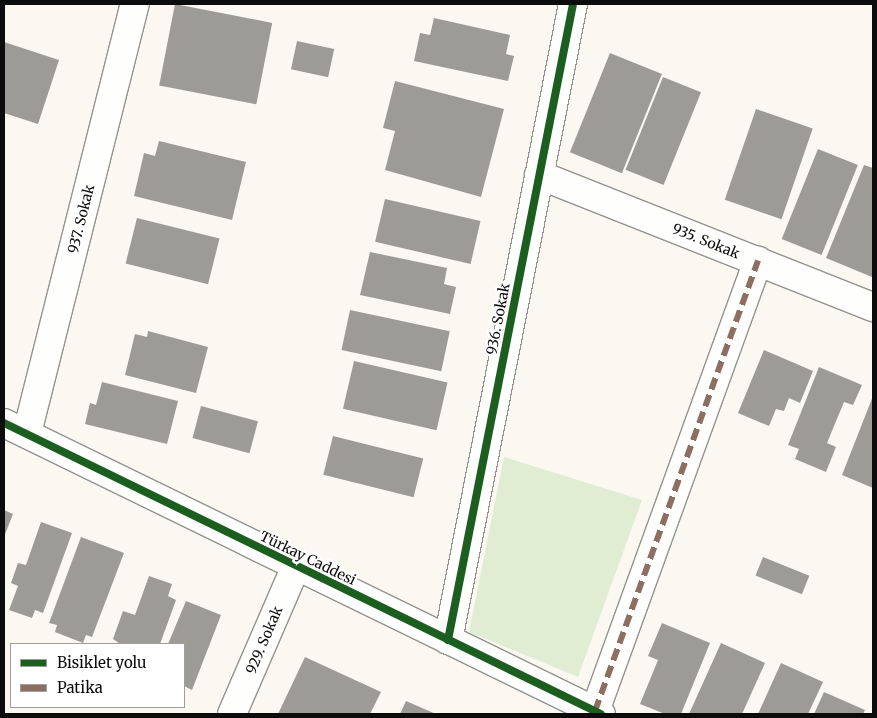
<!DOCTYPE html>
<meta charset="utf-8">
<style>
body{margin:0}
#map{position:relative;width:877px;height:718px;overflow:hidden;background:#faf8f0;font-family:Merriweather,serif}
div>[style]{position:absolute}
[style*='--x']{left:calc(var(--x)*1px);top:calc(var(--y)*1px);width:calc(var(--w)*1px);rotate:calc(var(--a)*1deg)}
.green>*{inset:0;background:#e0edd3}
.building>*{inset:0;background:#9d9b96;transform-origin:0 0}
.roads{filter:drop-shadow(1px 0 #93928f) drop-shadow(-1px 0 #93928f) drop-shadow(0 1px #93928f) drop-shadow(0 -1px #93928f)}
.minor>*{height:28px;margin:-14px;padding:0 14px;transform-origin:14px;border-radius:14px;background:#fefefd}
.tertiary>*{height:28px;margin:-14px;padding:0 14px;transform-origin:14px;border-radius:14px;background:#fefefd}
.quiet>*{height:6px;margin-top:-3px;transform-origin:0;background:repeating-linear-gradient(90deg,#8d6e63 0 12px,transparent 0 18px)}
.cycleway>*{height:8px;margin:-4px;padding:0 4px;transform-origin:4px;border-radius:4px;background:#1b5e20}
span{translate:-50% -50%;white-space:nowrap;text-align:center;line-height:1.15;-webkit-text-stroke:5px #fff;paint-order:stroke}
.street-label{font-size:14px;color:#0c0c0c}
.frame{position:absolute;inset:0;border:5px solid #0c0c0c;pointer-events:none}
.legend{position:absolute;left:10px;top:643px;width:175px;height:65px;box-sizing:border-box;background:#fff;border:1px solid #9e9e9e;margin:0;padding:6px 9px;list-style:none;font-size:15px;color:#0c0c0c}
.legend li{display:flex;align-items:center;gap:10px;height:25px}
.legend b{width:25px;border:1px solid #9e9e9e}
</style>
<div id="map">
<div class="green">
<div style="clip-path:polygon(504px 457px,642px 500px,578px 677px,469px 632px)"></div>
</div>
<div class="building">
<div style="left:175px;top:4px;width:99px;height:83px;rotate:11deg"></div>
<div style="clip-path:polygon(434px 18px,510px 35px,506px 54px,514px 56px,508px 81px,414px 61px,420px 33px,430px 35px)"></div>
<div style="left:297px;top:41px;width:38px;height:29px;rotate:12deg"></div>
<div style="clip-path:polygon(4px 42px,59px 60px,38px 124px,4px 113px)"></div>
<div style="left:610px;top:53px;width:56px;height:107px;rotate:22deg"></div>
<div style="left:663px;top:77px;width:41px;height:100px;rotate:22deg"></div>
<div style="clip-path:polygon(395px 81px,504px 109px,481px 197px,385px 170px,395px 131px,383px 128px)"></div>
<div style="left:756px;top:109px;width:60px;height:96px;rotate:19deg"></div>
<div style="clip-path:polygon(159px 141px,246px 162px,232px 220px,134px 196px,144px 153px,155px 156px)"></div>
<div style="left:818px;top:149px;width:43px;height:97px;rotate:22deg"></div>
<div style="clip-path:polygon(864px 165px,873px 168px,872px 277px,826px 258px)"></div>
<div style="left:385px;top:199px;width:98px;height:44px;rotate:13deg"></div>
<div style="left:137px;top:218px;width:85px;height:47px;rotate:14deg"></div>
<div style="clip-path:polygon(370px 252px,447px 268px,444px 284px,456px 287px,450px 314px,360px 295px)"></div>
<div style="left:350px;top:310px;width:102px;height:41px;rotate:12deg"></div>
<div style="clip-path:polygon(148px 331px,208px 347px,196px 393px,125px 375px,135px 334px,147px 337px)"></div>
<div style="clip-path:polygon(764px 350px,813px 371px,800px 403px,789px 398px,784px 411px,776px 409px,769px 426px,738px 413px)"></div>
<div style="left:354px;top:361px;width:96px;height:49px;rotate:13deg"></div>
<div style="clip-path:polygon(819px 367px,862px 385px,853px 405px,844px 402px,827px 443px,836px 447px,826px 472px,795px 459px,799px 449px,788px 445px)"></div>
<div style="clip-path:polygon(102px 382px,178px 401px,167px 444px,85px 424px,90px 403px,96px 405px)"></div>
<div style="clip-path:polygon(873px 396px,873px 488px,842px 475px)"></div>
<div style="left:201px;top:406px;width:59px;height:33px;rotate:15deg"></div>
<div style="left:333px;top:436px;width:93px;height:40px;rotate:14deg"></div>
<div style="clip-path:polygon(4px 510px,13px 514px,4px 537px)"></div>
<div style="clip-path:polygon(41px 522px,72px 533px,43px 613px,35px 610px,32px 618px,9px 610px,18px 586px,11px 583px,18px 563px,26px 565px)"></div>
<div style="clip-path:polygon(81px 537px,124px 553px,92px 637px,86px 635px,83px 643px,55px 632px,57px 625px,49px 623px)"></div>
<div style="left:763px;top:557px;width:50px;height:20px;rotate:22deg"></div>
<div style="clip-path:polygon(149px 576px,172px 584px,168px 596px,176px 600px,160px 644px,120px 644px,113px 639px,123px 611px,135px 615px)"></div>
<div style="clip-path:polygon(186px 601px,221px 615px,192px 690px,184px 686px,184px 644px,168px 644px)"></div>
<div style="clip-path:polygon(662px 623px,710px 643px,681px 714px,665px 714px,640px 704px,658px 660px,648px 656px)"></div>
<div style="clip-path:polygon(721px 643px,765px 663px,742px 714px,689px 714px)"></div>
<div style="clip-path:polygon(305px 657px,381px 692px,370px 714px,278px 714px)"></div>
<div style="clip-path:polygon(781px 663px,823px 682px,808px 714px,758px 714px)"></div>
<div style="clip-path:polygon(824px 692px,865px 710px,863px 714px,814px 714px)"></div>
<div style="clip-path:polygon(406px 701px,436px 714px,400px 714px)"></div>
</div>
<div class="roads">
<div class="minor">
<div style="--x:539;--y:175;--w:359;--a:21.6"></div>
<div style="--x:27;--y:433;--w:442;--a:-75.9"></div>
<div style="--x:448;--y:640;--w:648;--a:-78.88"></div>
<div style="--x:595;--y:711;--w:479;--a:-70.1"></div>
<div style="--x:232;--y:714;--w:161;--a:-66.6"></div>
</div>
<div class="tertiary">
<div style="--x:4;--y:423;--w:664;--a:25.99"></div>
</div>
</div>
<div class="quiet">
<div style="--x:595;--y:711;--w:479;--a:-70.1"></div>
</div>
<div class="cycleway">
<div style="--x:4;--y:423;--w:664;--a:25.99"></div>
<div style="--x:448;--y:640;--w:648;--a:-78.88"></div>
</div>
<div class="street-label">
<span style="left:81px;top:219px;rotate:-76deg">937. Sokak</span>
<span style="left:706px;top:241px;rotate:22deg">935. Sokak</span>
<span style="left:498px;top:319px;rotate:-79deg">936. Sokak</span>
<span style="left:308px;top:558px;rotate:26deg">Türkay Caddesi</span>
<span style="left:264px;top:640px;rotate:-67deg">929. Sokak</span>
</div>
<div class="frame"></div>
<ul class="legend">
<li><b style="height:6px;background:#1b5e20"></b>Bisiklet yolu</li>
<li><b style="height:6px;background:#8d6e63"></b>Patika</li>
</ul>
</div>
